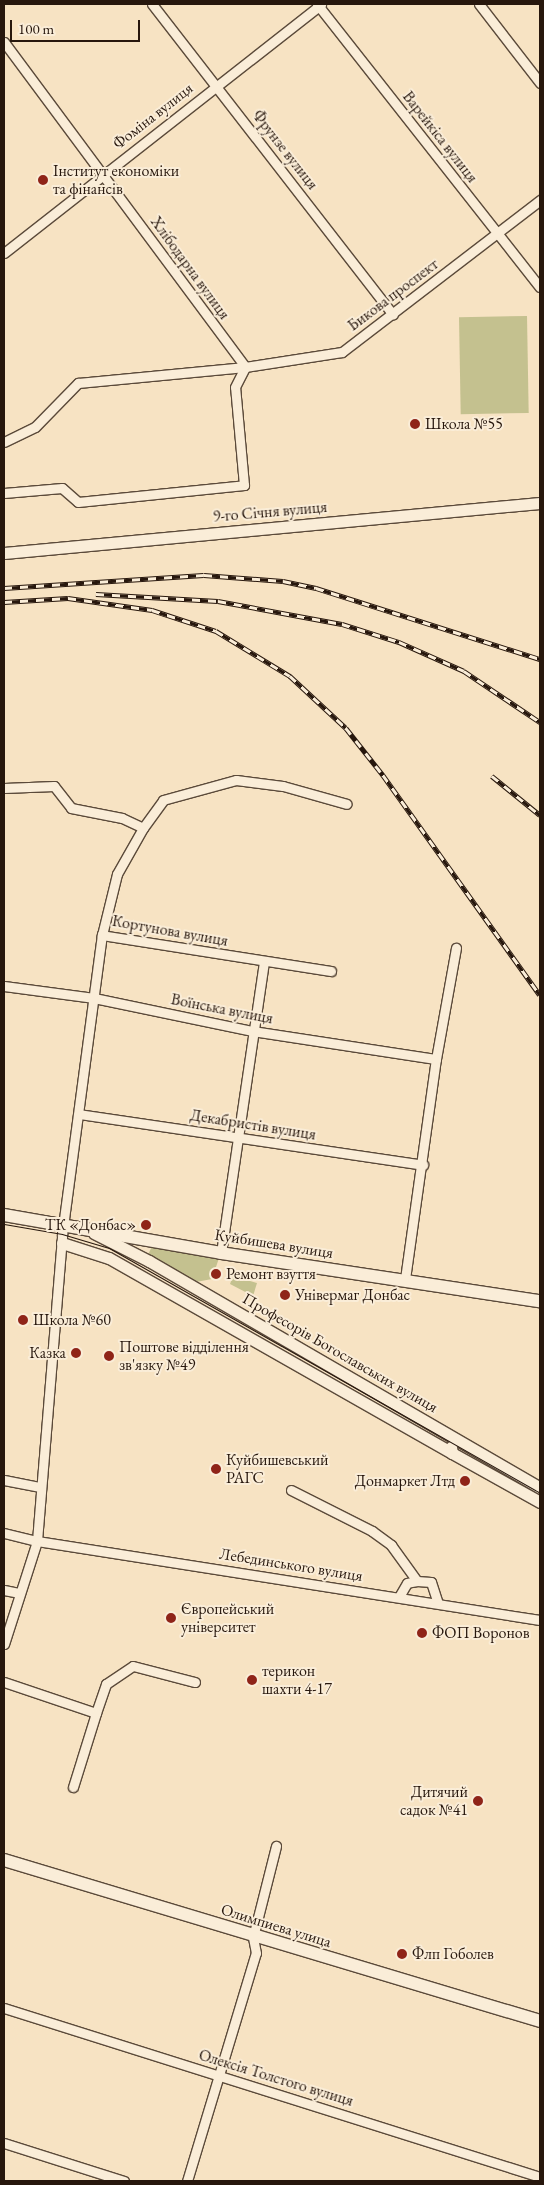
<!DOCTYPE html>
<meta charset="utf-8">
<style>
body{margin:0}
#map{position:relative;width:544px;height:2185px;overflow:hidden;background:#f7e3c3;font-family:"EB Garamond",serif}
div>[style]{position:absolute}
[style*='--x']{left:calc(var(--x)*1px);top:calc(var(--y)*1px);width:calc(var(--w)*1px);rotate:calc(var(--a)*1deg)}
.green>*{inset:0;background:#c4c18f;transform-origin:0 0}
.roads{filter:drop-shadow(1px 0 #5b4a3a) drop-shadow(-1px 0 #5b4a3a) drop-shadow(0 1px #5b4a3a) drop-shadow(0 -1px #5b4a3a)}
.minor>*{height:9px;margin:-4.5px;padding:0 4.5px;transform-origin:4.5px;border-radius:4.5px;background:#faedd8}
.tertiary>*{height:11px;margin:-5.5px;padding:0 5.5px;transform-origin:5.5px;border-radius:5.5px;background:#faedd8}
.secondary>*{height:12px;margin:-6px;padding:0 6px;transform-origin:6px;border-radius:6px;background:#faedd8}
.tram>*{height:1px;margin:-0.5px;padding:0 0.5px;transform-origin:0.5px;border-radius:0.5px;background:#27170d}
.rail>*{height:4.5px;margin-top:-2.25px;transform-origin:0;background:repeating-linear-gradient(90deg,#faedd8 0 8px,#27170d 0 16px);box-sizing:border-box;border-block:1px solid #27170d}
.dots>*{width:14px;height:14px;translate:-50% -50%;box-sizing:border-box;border:2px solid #faedd8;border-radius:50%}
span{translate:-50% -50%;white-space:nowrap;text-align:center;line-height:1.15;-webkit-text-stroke:4px #faedd8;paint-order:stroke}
.street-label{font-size:16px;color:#27170d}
.poi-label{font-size:16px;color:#27170d}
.left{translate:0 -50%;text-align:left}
.right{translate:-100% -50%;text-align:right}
.frame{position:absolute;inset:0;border:5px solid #27170d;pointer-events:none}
.scale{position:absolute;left:10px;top:20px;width:130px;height:22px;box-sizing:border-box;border:2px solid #27170d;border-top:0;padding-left:6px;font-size:15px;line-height:18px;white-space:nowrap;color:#27170d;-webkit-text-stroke:4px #faedd8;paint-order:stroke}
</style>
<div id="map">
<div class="green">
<div style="left:527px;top:316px;width:97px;height:68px;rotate:89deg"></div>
<div style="clip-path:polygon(152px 1246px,219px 1258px,212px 1279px,196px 1282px,148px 1255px)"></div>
<div style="clip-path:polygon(233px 1276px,257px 1283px,253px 1296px,230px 1284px)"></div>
</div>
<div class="roads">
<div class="minor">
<div style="--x:152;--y:4;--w:393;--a:52.2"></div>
<div style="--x:317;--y:4;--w:360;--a:51.8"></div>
<div style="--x:479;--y:4;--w:100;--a:52.3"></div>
<div style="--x:4;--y:42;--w:405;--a:53.4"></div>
<div style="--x:4;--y:253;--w:403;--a:-38.1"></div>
<div style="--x:4;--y:442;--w:34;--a:-26"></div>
<div style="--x:35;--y:427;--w:62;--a:-45.7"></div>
<div style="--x:78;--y:383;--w:168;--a:-5.5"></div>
<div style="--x:245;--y:367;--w:98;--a:-8.8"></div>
<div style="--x:342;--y:352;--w:250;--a:-37.5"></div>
<div style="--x:4;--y:493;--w:58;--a:-4.9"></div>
<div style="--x:62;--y:488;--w:21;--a:41"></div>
<div style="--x:78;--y:502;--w:167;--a:-5.8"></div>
<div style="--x:244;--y:485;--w:98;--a:-95.2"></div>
<div style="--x:235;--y:387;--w:22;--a:-63"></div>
<div style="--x:4;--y:788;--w:50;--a:-2.3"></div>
<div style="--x:54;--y:786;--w:28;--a:52"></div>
<div style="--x:71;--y:808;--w:52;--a:11.1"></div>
<div style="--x:122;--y:818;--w:23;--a:25"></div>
<div style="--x:331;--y:971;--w:232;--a:-171.1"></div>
<div style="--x:102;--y:935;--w:63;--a:-76.2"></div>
<div style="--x:117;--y:874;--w:53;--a:-60.5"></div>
<div style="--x:143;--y:828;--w:34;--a:-54"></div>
<div style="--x:163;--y:800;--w:76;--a:-15.3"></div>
<div style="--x:236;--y:780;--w:47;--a:7.3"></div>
<div style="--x:283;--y:786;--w:66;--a:15.7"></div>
<div style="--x:4;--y:986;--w:91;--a:7.6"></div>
<div style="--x:94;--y:998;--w:161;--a:11.8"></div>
<div style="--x:252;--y:1031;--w:186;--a:8.7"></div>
<div style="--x:79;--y:1114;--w:348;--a:8.4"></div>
<div style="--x:221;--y:1253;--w:293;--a:-81.6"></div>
<div style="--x:405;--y:1279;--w:222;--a:-82"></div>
<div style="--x:436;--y:1059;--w:113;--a:-79.8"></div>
<div style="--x:4;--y:1480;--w:37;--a:11"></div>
<div style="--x:291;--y:1490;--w:91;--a:26.8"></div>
<div style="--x:372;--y:1531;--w:24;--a:36"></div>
<div style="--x:391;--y:1545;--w:44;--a:54.2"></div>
<div style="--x:417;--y:1581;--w:10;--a:169"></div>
<div style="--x:407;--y:1583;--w:16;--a:120"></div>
<div style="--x:4;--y:1533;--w:34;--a:14"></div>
<div style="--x:37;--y:1541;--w:509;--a:8.93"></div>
<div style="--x:417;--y:1581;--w:14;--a:4"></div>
<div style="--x:431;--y:1582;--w:22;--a:72"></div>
<div style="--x:4;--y:1590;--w:16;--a:11"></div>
<div style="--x:4;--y:1644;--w:108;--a:-72.2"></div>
<div style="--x:37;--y:1541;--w:308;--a:-85.3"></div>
<div style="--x:62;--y:1234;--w:302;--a:-82.4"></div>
<div style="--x:4;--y:1682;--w:97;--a:18.6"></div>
<div style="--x:96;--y:1713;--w:31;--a:-71"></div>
<div style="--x:106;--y:1684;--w:32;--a:-34"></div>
<div style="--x:133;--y:1666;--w:64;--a:14.5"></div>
<div style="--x:73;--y:1787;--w:77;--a:-72.7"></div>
<div style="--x:4;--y:2008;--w:562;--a:17.5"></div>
<div style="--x:4;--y:2143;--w:126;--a:17.6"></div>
<div style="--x:187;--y:2181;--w:238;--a:-73.2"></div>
<div style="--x:256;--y:1953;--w:16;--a:-101"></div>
<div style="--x:253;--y:1937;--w:94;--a:-75.8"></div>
</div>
<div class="tertiary">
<div style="--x:4;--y:553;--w:538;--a:-5.33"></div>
<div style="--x:94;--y:1233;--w:62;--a:27"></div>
<div style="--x:149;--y:1261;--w:452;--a:30.1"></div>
<div style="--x:62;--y:1243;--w:49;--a:17.7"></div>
<div style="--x:109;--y:1258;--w:395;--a:29.6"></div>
<div style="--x:451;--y:1447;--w:6;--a:81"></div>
<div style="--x:452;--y:1453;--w:101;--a:29.1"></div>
</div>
<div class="secondary">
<div style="--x:4;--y:1215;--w:220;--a:9.9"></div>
<div style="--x:221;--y:1253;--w:323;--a:8.6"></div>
<div style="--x:4;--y:1860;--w:560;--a:16.72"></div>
</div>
</div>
<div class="tram">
<div style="--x:4;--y:1224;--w:59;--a:9.8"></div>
<div style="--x:62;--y:1234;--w:49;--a:16.6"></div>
<div style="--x:109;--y:1248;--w:496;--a:29.6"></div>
</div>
<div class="rail">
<div style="--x:4;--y:588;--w:200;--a:-3.7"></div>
<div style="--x:204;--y:575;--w:79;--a:4.3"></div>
<div style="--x:283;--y:581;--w:34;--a:12"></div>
<div style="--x:316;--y:588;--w:235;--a:17.6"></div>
<div style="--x:96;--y:594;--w:122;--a:3.3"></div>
<div style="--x:218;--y:601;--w:126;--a:10.5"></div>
<div style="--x:342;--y:624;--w:60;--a:17.5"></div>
<div style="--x:399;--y:642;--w:71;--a:24"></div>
<div style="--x:464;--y:671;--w:92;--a:33.9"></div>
<div style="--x:4;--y:602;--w:64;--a:-3.6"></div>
<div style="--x:68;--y:598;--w:85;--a:8.1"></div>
<div style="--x:152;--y:610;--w:67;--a:18.2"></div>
<div style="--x:216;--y:631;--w:87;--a:31.3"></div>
<div style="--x:290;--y:676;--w:76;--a:42.9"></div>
<div style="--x:346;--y:728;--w:60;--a:51.8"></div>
<div style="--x:383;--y:775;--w:270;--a:54.5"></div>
<div style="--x:492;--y:776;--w:62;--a:39.1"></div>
</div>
<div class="dots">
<div style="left:43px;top:180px;background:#8f2418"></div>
<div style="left:415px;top:424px;background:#8f2418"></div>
<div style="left:146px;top:1225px;background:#8f2418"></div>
<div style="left:216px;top:1274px;background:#8f2418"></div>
<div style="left:285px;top:1295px;background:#8f2418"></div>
<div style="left:23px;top:1320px;background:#8f2418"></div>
<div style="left:76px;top:1353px;background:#8f2418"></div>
<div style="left:109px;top:1356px;background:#8f2418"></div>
<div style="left:216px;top:1469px;background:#8f2418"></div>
<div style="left:465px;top:1481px;background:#8f2418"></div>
<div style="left:171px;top:1618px;background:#8f2418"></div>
<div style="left:422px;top:1633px;background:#8f2418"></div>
<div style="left:252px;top:1680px;background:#8f2418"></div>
<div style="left:478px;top:1801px;background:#8f2418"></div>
<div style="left:402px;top:1954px;background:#8f2418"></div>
</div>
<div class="street-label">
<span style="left:153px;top:116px;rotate:-38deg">Фоміна вулиця</span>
<span style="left:440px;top:137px;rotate:52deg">Варейкіса вулиця</span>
<span style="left:285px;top:150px;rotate:52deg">Фрунзе вулиця</span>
<span style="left:190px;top:268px;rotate:54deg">Хлібодарна вулиця</span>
<span style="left:393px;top:295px;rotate:-37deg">Бикова проспект</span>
<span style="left:270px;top:512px;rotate:-5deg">9-го Січня вулиця</span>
<span style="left:170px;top:931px;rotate:10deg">Кортунова вулиця</span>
<span style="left:222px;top:1009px;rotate:11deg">Воїнська вулиця</span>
<span style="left:253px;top:1125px;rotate:9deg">Декабристів вулиця</span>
<span style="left:274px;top:1244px;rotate:9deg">Куйбишева вулиця</span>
<span style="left:340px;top:1353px;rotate:30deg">Професорів Богославських вулиця</span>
<span style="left:291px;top:1565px;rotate:9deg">Лебединського вулиця</span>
<span style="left:276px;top:1926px;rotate:17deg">Олимпиева улица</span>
<span style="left:276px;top:2078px;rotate:17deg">Олексія Толстого вулиця</span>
</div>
<div class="poi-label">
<span class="left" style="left:53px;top:180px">Інститут економіки<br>та фінансів</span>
<span class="left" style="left:425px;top:424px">Школа №55</span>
<span class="right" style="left:136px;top:1225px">ТК «Донбас»</span>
<span class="left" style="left:226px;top:1274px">Ремонт взуття</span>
<span class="left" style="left:295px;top:1295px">Універмаг Донбас</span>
<span class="left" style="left:33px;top:1320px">Школа №60</span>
<span class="left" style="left:119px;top:1356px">Поштове відділення<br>зв'язку №49</span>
<span class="right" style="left:66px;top:1353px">Казка</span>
<span class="left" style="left:226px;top:1469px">Куйбишевський<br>РАГС</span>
<span class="right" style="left:455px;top:1481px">Донмаркет Лтд</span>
<span class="left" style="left:181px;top:1618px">Європейський<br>університет</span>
<span class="left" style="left:432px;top:1633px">ФОП Воронов</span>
<span class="left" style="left:262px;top:1680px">терикон<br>шахти 4-17</span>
<span class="right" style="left:468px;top:1801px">Дитячий<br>садок №41</span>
<span class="left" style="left:412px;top:1954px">Флп Гоболев</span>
</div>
<div class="frame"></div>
<div class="scale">100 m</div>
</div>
